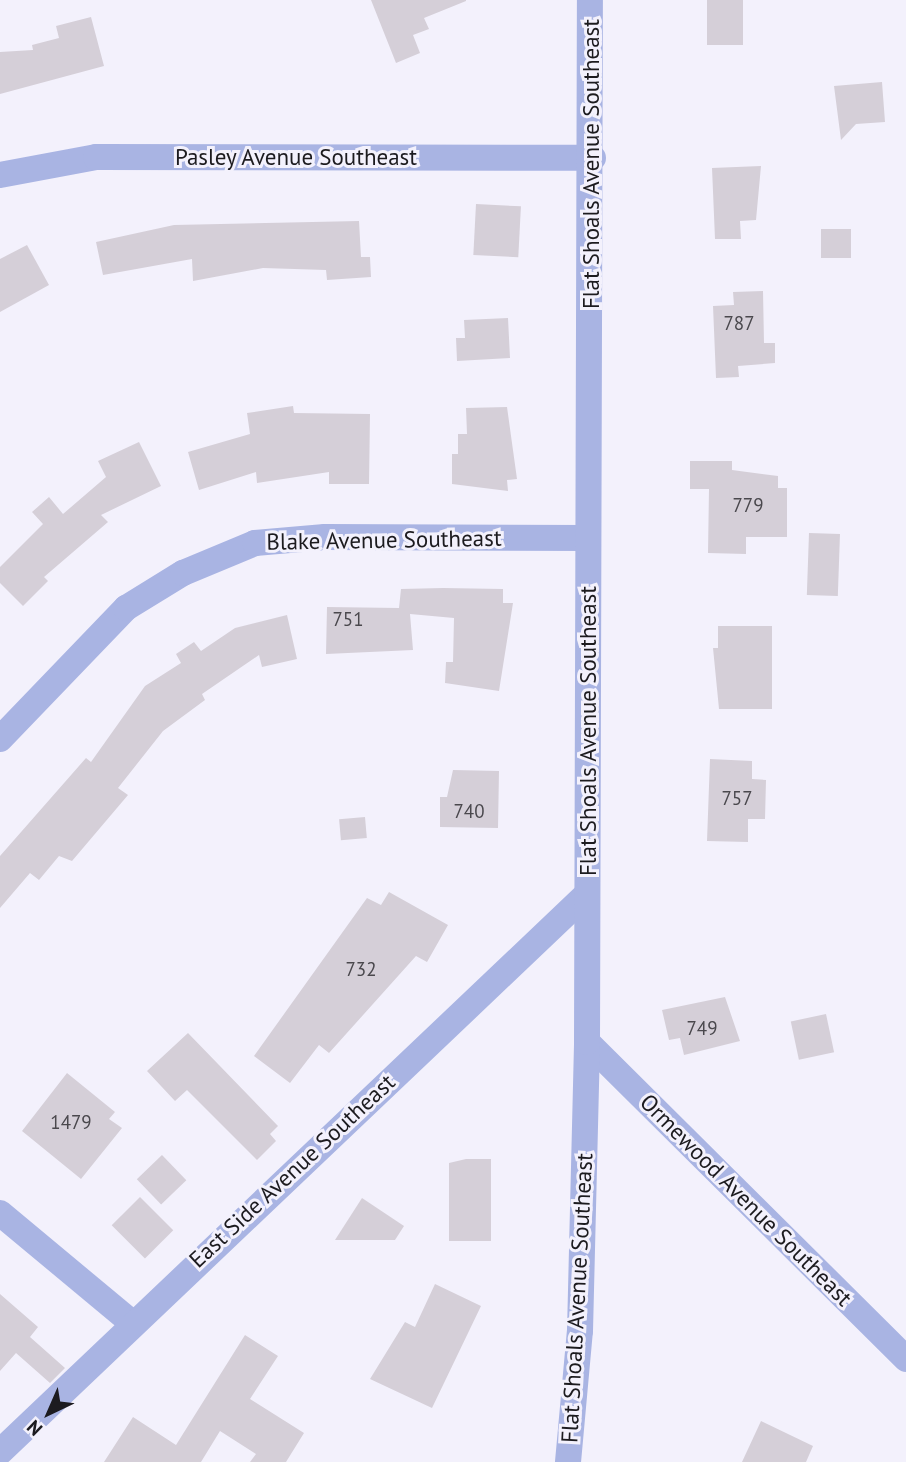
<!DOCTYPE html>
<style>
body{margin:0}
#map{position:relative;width:906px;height:1462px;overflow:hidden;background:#f3f1fc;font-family:"PT Sans",sans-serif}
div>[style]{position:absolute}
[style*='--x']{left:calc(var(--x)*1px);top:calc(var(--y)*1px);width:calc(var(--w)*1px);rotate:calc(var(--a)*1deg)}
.building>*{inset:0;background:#d5cfd8;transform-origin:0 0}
.minor>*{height:26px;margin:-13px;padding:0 13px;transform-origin:13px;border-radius:13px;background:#a9b4e3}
span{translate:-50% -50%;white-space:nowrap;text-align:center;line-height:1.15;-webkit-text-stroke:6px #f3f1fc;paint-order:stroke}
.number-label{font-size:19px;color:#4a484d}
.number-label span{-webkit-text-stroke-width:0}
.street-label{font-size:23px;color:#1c1b1f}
.north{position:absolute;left:14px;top:1378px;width:70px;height:70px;-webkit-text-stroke:5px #f3f1fc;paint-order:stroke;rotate:224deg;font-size:19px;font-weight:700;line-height:28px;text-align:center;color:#1c1b1f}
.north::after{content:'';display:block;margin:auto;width:24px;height:32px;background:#1c1b1f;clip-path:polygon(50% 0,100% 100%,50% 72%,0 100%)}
</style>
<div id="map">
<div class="building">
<div style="clip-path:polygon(371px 0,466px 0,466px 1px,424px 18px,429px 29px,413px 35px,420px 53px,396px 63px)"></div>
<div style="left:707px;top:0;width:36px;height:45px"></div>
<div style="clip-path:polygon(91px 17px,104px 66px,0 94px,0 52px,33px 50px,32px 45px,59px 38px,56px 26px)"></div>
<div style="clip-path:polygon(882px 82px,885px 122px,856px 124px,841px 140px,834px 86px)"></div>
<div style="clip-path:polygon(761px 166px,756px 220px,740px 221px,741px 239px,715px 239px,712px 168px)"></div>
<div style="left:476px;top:204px;width:45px;height:51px;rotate:3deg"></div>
<div style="clip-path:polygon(359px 221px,361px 257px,370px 257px,371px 277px,327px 280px,326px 270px,263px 268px,193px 281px,192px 259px,103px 275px,96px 242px,174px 225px)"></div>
<div style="left:851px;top:229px;width:29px;height:30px;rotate:90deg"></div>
<div style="clip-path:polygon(27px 245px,49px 285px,0 312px,0 259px)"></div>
<div style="clip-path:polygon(763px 291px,764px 343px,775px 343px,775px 363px,738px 366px,739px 377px,716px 378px,713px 306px,734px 305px,733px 292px)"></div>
<div style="clip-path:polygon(508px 318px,510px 358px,457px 361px,456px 338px,465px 338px,464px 320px)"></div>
<div style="clip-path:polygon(293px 406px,294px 413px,370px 414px,369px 484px,329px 484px,329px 472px,257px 483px,256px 472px,199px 490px,188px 452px,250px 434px,247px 413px)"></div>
<div style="clip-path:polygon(507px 407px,517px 479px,507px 480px,508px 491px,452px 484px,452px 454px,458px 454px,458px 434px,467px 434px,466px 408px)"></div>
<div style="clip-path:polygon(139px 442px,161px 486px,101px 515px,108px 522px,44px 577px,48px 581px,23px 606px,0 583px,0 567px,43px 524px,32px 512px,49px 497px,63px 514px,106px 477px,98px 461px)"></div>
<div style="clip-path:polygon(690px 461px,732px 461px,732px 470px,778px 476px,778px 488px,787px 488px,787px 537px,746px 537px,746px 554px,708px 553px,709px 489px,690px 489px)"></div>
<div style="left:809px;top:533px;width:31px;height:62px;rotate:2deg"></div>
<div style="clip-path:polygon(443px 588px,503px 589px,503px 603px,513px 603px,499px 691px,445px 683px,446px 662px,453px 662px,454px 618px,410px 614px,413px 650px,326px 654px,327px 607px,399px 608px,401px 589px)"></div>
<div style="clip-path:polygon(287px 615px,297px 659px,262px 667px,259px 655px,202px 694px,205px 700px,163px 731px,118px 788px,128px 795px,72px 861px,59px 856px,39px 880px,30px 873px,0 908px,0 856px,86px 758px,91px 762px,145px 686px,181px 663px,176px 654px,194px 642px,201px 651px,235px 628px)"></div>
<div style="clip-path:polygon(718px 626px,772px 626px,772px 709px,719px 709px,713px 648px,718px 648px)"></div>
<div style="clip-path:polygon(710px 759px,752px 761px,752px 779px,766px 780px,765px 819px,748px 819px,748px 842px,707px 841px)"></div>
<div style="clip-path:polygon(453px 770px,499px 771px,498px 828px,440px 827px,440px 797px,447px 797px)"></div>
<div style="left:365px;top:817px;width:21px;height:26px;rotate:85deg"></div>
<div style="clip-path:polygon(389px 892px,448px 925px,427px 962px,416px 956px,329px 1053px,319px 1045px,290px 1083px,254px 1056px,367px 898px,381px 905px)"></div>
<div style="clip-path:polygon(725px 997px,740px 1041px,684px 1055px,680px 1038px,669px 1040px,662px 1010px)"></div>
<div style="left:826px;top:1014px;width:39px;height:36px;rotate:78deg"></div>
<div style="clip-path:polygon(188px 1033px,278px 1126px,270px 1134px,276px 1141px,257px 1160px,187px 1090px,175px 1101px,147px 1071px)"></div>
<div style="clip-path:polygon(67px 1073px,115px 1112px,109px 1119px,122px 1128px,81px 1179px,22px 1131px)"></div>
<div style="left:162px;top:1155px;width:35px;height:35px;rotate:46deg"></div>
<div style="clip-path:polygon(466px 1159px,491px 1159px,491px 1241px,449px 1241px,449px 1163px)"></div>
<div style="left:140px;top:1197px;width:47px;height:40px;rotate:45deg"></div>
<div style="clip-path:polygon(362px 1198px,404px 1226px,395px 1240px,335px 1240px)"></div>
<div style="clip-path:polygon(435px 1284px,481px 1306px,432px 1408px,370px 1379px,405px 1322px,415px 1327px)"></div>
<div style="clip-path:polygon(0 1294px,38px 1327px,30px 1337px,65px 1368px,50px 1383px,16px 1353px,0 1371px)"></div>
<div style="clip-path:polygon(245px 1335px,278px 1356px,250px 1399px,304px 1433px,286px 1462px,250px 1462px,256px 1454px,220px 1431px,201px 1462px,104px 1462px,133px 1417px,176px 1445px)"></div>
<div style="clip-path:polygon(761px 1421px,813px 1446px,806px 1462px,742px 1462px)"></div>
</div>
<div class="minor">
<div style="--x:0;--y:175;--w:98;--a:-10.6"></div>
<div style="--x:96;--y:157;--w:497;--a:0.1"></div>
<div style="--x:0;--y:739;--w:182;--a:-46.1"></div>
<div style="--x:126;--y:608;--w:67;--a:-31.6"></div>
<div style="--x:183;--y:573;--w:78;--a:-22.6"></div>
<div style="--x:255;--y:543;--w:70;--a:-4.9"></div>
<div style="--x:325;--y:537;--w:263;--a:0.2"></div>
<div style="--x:587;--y:1042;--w:450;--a:44.8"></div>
<div style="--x:0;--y:1213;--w:170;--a:39.8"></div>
<div style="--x:0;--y:1452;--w:810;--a:-43.55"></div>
<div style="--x:568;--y:1462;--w:132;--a:-84.8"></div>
<div style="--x:580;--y:1331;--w:289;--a:-88.6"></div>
<div style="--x:587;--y:1042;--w:1042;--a:-89.84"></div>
</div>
<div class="number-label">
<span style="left:739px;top:324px">787</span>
<span style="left:748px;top:506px">779</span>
<span style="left:348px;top:620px">751</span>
<span style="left:737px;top:799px">757</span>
<span style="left:469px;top:812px">740</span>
<span style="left:361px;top:970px">732</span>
<span style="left:702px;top:1029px">749</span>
<span style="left:71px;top:1123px">1479</span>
</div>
<div class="street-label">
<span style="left:296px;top:157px">Pasley Avenue Southeast</span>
<span style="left:591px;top:164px;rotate:-90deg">Flat Shoals Avenue Southeast</span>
<span style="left:384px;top:540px;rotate:-1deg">Blake Avenue Southeast</span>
<span style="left:588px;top:731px;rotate:-90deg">Flat Shoals Avenue Southeast</span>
<span style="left:292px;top:1171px;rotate:-43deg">East Side Avenue Southeast</span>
<span style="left:746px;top:1200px;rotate:45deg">Ormewood Avenue Southeast</span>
<span style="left:577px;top:1298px;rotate:-87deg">Flat Shoals Avenue Southeast</span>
</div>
<div class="north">N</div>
</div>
